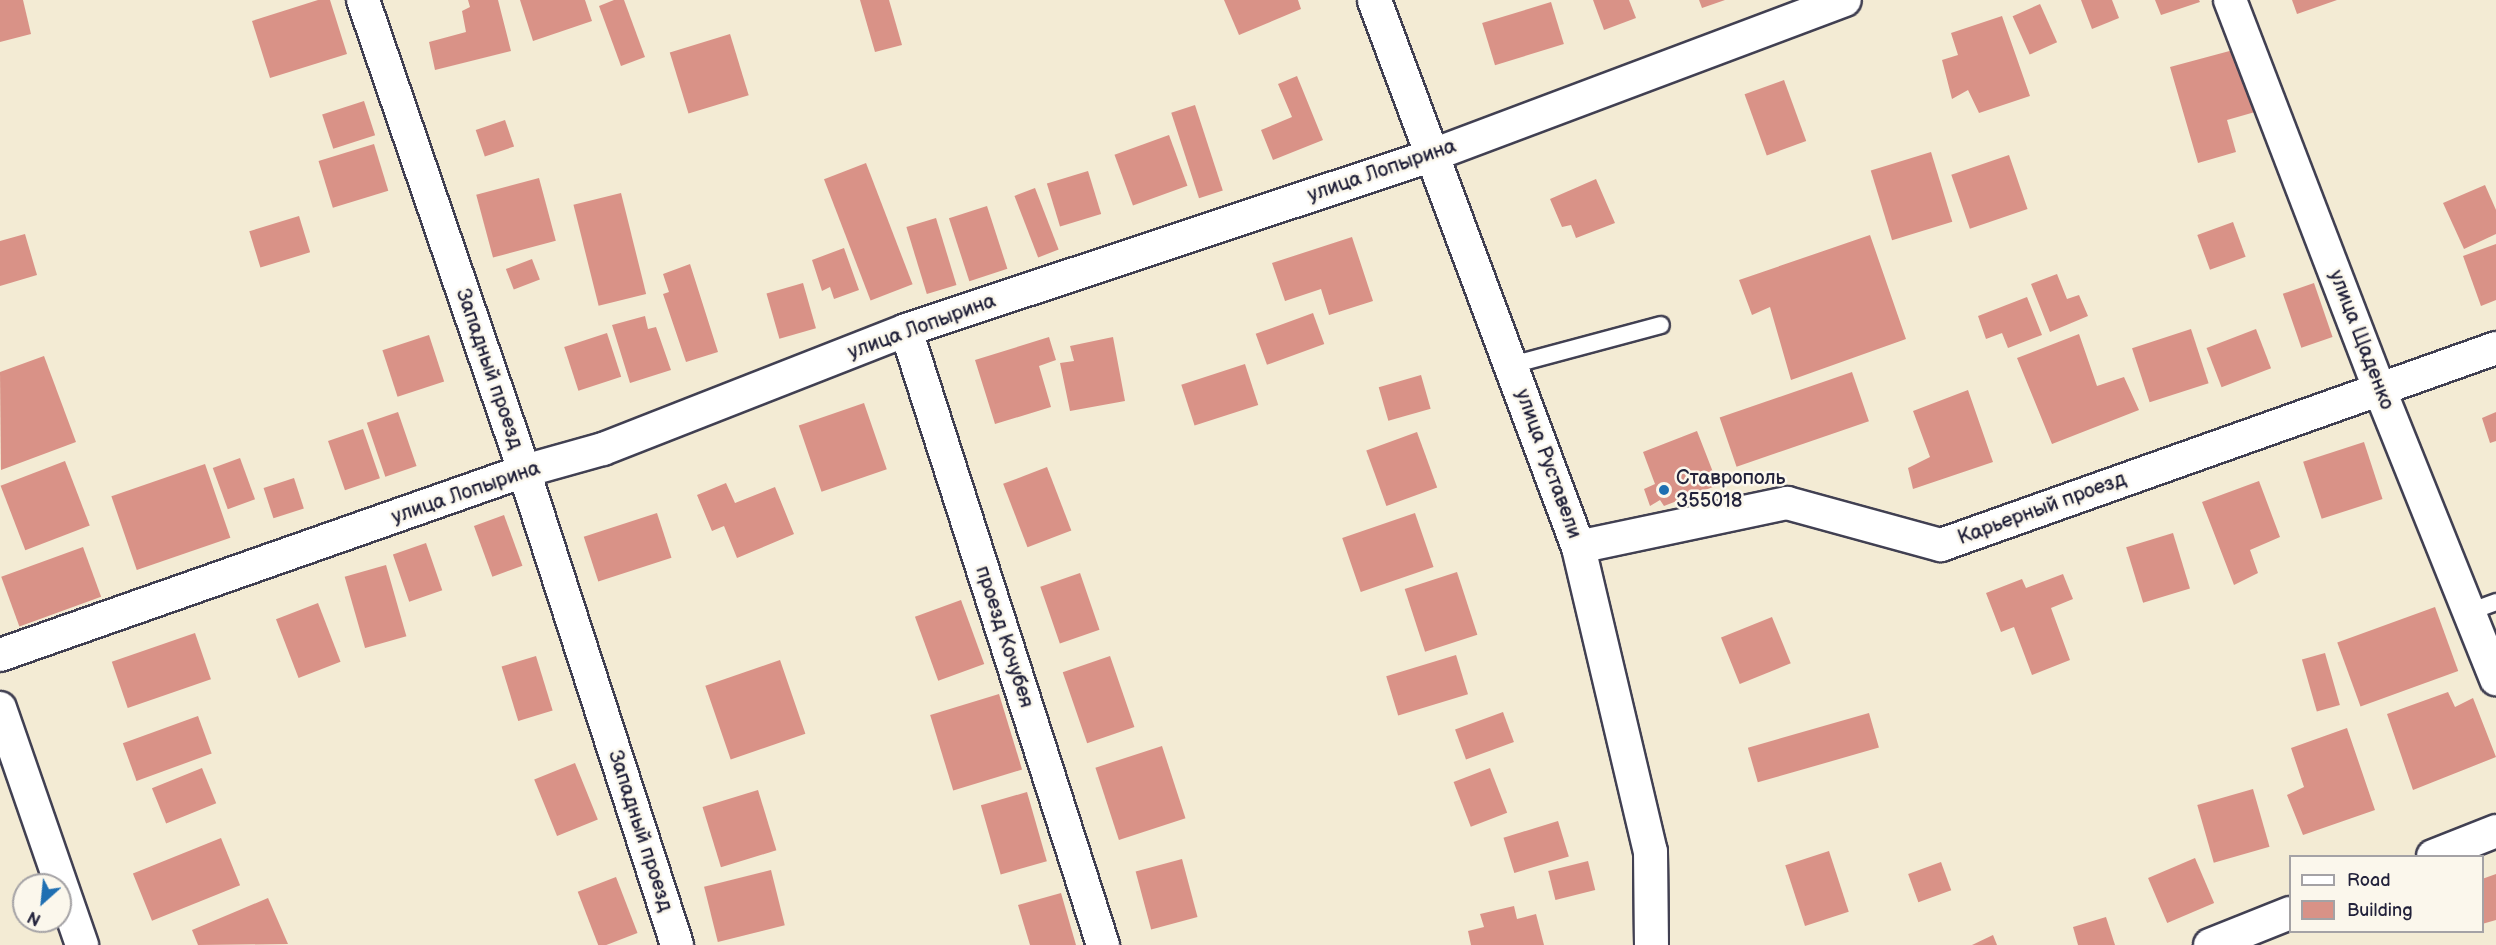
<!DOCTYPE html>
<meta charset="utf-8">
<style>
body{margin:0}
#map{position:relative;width:2496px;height:945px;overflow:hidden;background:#f3ebd4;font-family:"Balsamiq Sans",sans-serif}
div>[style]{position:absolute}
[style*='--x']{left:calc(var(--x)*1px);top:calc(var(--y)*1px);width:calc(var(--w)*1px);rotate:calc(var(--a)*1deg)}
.building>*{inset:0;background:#d99287;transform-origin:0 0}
.roads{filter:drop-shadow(2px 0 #414052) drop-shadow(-2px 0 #414052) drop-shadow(0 2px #414052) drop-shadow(0 -2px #414052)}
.service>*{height:16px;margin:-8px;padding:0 8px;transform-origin:8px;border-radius:8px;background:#fff}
.minor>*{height:32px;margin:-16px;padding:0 16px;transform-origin:16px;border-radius:16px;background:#fff}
.tertiary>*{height:33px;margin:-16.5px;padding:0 16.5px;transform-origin:16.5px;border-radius:16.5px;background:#fff}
.dots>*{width:16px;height:16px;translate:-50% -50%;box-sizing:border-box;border:3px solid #fbf7ec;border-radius:50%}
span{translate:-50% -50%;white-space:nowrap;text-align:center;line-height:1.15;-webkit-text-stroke:5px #fbf7ec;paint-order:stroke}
.street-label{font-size:20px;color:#22223b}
.poi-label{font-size:20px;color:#22223b}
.left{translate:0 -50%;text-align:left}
.legend{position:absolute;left:2289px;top:855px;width:195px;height:78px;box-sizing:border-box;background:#fbf7ec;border:2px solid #a4a2a5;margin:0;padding:8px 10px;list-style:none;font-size:18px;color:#22223b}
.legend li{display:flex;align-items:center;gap:12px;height:30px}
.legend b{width:30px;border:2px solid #a4a2a5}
.north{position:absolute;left:12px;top:873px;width:60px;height:60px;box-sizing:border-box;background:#fbf7ec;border:2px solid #a4a2a5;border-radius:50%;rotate:207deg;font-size:16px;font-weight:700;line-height:24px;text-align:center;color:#22223b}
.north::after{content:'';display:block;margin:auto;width:21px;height:27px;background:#1f6fb2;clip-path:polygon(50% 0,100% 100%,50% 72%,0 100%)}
</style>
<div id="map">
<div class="building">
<div style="clip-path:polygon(0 0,23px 0,31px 34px,0 42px)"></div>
<div style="clip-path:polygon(318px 0,330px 0,347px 54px,270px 78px,252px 21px)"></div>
<div style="clip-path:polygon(468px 0,498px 0,511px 51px,435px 70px,429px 42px,466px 32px,462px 11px,470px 7px)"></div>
<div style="clip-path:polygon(520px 0,585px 0,592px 21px,533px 41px)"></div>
<div style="clip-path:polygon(614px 0,624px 0,645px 57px,621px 66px,599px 6px)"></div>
<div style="clip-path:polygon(860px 0,889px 0,902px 45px,875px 52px)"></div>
<div style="clip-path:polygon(1224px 0,1298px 0,1301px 9px,1239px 35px)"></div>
<div style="clip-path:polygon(1593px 0,1629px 0,1636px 18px,1604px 30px)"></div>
<div style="clip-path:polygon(1699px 0,1725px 0,1702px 8px)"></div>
<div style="clip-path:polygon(2081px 0,2112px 0,2119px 18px,2092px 29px)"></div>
<div style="clip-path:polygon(2155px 0,2199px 0,2200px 2px,2161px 15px)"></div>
<div style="clip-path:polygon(2292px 0,2337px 0,2297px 14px)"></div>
<div style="left:1551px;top:2px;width:44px;height:72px;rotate:73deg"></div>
<div style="left:2040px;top:4px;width:42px;height:30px;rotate:66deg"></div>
<div style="clip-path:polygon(2002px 16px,2030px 96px,1979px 113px,1968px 90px,1952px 99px,1942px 60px,1958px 55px,1951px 33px)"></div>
<div style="left:730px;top:34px;width:64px;height:63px;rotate:73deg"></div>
<div style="clip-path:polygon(2237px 49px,2255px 112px,2227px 120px,2236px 152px,2198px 163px,2170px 67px)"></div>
<div style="clip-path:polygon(1297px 76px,1323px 140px,1273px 160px,1261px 130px,1292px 117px,1278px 84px)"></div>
<div style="left:1784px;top:80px;width:65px;height:42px;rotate:70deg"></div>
<div style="left:364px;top:101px;width:36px;height:44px;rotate:72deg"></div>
<div style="left:1195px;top:105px;width:90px;height:25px;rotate:72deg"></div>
<div style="left:505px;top:120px;width:28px;height:31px;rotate:71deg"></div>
<div style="left:1169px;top:135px;width:54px;height:58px;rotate:70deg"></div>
<div style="left:374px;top:144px;width:49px;height:58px;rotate:73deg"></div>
<div style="left:1931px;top:152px;width:73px;height:63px;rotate:73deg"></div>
<div style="left:2009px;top:155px;width:57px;height:61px;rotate:71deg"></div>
<div style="left:866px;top:163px;width:130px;height:45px;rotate:69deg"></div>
<div style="left:1088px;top:171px;width:45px;height:43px;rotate:73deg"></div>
<div style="left:539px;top:178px;width:65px;height:65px;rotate:75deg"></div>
<div style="clip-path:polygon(1596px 179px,1615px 223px,1576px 238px,1571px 225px,1562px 227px,1550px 199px)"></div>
<div style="clip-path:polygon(2485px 185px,2496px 210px,2496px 234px,2464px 249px,2443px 203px)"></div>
<div style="left:1035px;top:188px;width:66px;height:22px;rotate:69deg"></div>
<div style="left:621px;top:193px;width:104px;height:49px;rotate:76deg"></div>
<div style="left:987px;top:206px;width:66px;height:40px;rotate:72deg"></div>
<div style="left:299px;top:216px;width:38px;height:52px;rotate:73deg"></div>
<div style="left:936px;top:218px;width:70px;height:31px;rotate:73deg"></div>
<div style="left:2233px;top:222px;width:37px;height:38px;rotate:70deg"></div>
<div style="clip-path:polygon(25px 234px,37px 275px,0 286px,0 241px)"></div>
<div style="clip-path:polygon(1870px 235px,1906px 339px,1791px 380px,1770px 307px,1752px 315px,1739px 280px)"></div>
<div style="clip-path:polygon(1352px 237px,1373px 301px,1329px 315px,1321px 289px,1285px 301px,1272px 263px)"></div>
<div style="clip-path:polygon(2496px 244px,2496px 300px,2481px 306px,2463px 256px)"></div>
<div style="clip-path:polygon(844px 248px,859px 290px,834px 299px,830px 287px,822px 291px,812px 260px)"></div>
<div style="left:532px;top:259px;width:22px;height:28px;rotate:69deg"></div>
<div style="clip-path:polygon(690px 264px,718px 352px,686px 362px,663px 294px,669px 292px,663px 274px)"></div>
<div style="clip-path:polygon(2057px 274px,2067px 299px,2079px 295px,2088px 316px,2050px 332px,2031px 284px)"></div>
<div style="left:803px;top:283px;width:47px;height:38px;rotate:74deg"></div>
<div style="left:2314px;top:283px;width:57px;height:33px;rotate:71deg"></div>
<div style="clip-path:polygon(2027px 297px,2042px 335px,2008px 348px,2002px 333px,1986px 339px,1978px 316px)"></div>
<div style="left:1313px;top:313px;width:33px;height:61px;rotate:70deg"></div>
<div style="clip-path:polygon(645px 316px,648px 329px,656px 327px,671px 370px,630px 383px,612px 325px)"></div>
<div style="left:2191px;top:329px;width:57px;height:62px;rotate:72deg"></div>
<div style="left:2256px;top:329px;width:42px;height:53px;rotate:69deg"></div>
<div style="left:607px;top:333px;width:46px;height:45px;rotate:72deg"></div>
<div style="clip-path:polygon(2079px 334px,2097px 386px,2124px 377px,2139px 410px,2052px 444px,2017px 358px)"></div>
<div style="left:429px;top:335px;width:49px;height:49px;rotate:72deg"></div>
<div style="clip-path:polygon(1049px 337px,1056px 360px,1039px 366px,1051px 407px,995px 424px,975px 360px)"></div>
<div style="clip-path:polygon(1113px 337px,1125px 401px,1070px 411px,1060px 363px,1074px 361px,1070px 346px)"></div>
<div style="clip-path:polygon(44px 356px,76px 442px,1px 470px,0 372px)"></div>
<div style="left:1245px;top:364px;width:43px;height:67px;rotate:72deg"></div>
<div style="left:1852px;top:372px;width:52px;height:140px;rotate:71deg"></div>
<div style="left:1421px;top:375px;width:35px;height:44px;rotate:74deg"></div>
<div style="clip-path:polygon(1968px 390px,1993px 462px,1913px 489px,1908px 468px,1930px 457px,1913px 411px)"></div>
<div style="left:864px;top:403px;width:70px;height:69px;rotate:71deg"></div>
<div style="left:398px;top:412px;width:57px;height:33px;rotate:71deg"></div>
<div style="clip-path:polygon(2496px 412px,2496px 441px,2490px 443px,2482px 418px)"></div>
<div style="left:363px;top:429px;width:52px;height:37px;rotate:71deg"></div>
<div style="clip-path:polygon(1697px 431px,1718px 485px,1664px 506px,1660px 500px,1650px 506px,1644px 489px,1655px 484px,1643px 452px)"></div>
<div style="left:1417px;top:432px;width:59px;height:54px;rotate:70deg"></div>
<div style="left:2364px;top:442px;width:60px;height:64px;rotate:72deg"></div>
<div style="left:240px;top:458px;width:44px;height:29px;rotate:70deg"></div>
<div style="left:65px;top:461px;width:69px;height:69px;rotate:69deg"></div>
<div style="left:205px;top:464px;width:78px;height:99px;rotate:71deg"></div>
<div style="left:1047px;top:467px;width:68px;height:47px;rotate:69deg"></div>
<div style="left:294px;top:478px;width:32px;height:32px;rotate:72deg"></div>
<div style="clip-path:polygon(2259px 481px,2280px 537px,2250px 550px,2258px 573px,2234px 585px,2202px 502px)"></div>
<div style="clip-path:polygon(726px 483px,735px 503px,775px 487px,794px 534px,737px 558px,724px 526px,712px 531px,697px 495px)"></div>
<div style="left:657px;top:513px;width:47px;height:77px;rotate:72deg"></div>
<div style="left:1415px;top:513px;width:57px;height:77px;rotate:71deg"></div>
<div style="left:504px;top:515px;width:54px;height:32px;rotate:70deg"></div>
<div style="left:2173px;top:533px;width:58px;height:49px;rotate:73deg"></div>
<div style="left:426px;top:543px;width:50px;height:35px;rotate:71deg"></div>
<div style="left:83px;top:547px;width:53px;height:87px;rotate:70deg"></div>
<div style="left:386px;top:565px;width:74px;height:43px;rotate:74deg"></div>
<div style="left:1457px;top:572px;width:66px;height:55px;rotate:72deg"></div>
<div style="left:1080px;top:573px;width:60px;height:42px;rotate:71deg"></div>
<div style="clip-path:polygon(2063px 574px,2073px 599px,2051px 608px,2070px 660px,2032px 675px,2014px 627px,2001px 632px,1986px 593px,2022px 579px,2026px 588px)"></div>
<div style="left:961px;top:600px;width:68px;height:49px;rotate:70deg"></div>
<div style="left:318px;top:603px;width:63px;height:45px;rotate:69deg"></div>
<div style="left:2435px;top:607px;width:68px;height:104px;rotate:70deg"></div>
<div style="left:1772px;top:617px;width:50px;height:55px;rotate:68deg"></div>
<div style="left:195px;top:633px;width:49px;height:88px;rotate:71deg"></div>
<div style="left:2325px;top:653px;width:54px;height:24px;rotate:74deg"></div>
<div style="left:1456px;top:655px;width:41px;height:73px;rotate:73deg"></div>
<div style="left:536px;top:656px;width:57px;height:36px;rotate:73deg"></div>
<div style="left:1110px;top:656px;width:75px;height:50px;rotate:71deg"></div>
<div style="left:780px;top:660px;width:78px;height:79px;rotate:71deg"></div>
<div style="clip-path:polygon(2448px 692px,2455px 707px,2473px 698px,2496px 757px,2413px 790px,2387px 714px)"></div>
<div style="left:999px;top:694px;width:79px;height:72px;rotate:73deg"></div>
<div style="left:1503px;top:712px;width:32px;height:51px;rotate:70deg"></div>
<div style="left:1869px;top:713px;width:36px;height:126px;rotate:74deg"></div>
<div style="left:198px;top:716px;width:40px;height:80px;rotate:70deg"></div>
<div style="clip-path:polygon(2347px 728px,2375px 810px,2303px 835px,2287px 795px,2304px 787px,2291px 748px)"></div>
<div style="left:1162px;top:746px;width:76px;height:70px;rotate:72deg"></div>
<div style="left:575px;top:763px;width:61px;height:44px;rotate:68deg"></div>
<div style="left:202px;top:768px;width:38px;height:54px;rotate:68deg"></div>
<div style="left:1490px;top:768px;width:48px;height:39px;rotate:69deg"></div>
<div style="left:2253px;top:789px;width:60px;height:58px;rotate:74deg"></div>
<div style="left:758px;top:790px;width:63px;height:58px;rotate:73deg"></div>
<div style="left:1027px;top:792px;width:72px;height:48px;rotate:74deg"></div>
<div style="left:1558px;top:821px;width:37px;height:57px;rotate:73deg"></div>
<div style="left:221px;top:838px;width:51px;height:95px;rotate:68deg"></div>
<div style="left:1829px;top:851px;width:64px;height:46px;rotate:72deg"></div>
<div style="left:2195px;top:858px;width:49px;height:51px;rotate:67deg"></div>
<div style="left:1182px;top:859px;width:60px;height:48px;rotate:75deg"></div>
<div style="left:1588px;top:861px;width:30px;height:41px;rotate:76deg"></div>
<div style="left:1941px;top:862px;width:30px;height:35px;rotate:70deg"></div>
<div style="left:771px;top:870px;width:57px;height:69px;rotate:76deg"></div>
<div style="clip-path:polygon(2496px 874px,2496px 920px,2482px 924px,2482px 879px)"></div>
<div style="left:616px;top:877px;width:60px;height:41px;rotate:69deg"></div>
<div style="clip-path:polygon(1061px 893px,1076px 945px,1030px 945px,1018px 905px)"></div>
<div style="clip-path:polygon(268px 898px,288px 944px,198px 945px,192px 930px)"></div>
<div style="clip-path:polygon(1514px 906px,1517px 919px,1536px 914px,1544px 945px,1471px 945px,1468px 931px,1484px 927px,1480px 914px)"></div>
<div style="clip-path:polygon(2106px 917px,2115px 945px,2078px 945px,2073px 927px)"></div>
<div style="clip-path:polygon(1993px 935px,1997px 945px,1972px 945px)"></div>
</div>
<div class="roads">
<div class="service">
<div style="--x:1512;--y:365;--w:154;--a:-15"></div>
<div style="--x:2469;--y:612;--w:29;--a:-20"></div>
</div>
<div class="minor">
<div style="--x:363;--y:0;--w:498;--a:71.1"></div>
<div style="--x:524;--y:471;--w:498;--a:72.1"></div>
<div style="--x:2230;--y:0;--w:416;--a:69"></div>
<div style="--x:2379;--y:388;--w:314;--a:68.1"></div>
<div style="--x:906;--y:330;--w:646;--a:72.24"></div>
<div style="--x:1578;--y:547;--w:214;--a:-11.9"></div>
<div style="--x:1787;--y:503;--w:160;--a:15.3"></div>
<div style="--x:1941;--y:545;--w:589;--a:-19.54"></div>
<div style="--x:0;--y:655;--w:555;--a:-19.35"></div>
<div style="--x:524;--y:471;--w:82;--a:-15.6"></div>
<div style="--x:603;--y:449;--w:326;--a:-21.4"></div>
<div style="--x:906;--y:330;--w:552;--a:-18.37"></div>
<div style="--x:1430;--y:156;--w:443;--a:-20.6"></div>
<div style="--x:0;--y:708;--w:251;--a:70.9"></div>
<div style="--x:2433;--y:856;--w:68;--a:-21.6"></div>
<div style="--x:2210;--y:945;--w:86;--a:-21.8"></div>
</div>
<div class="tertiary">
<div style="--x:1374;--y:0;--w:584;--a:69.55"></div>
<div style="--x:1578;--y:547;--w:312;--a:76.7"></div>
<div style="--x:1650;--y:851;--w:94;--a:89.4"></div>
</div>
</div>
<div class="dots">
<div style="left:1664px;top:490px;background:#1f6fb2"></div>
</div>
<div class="street-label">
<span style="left:1382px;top:171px;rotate:-19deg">улица Лопырина</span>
<span style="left:922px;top:327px;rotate:-20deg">улица Лопырина</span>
<span style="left:2361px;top:340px;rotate:69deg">улица Щаденко</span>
<span style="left:489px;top:369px;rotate:71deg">Западный проезд</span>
<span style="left:1548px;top:464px;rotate:70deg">улица Руставели</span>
<span style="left:466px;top:493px;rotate:-19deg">улица Лопырина</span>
<span style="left:2042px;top:509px;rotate:-20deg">Карьерный проезд</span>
<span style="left:1004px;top:637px;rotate:72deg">проезд Кочубея</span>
<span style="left:640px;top:831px;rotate:72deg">Западный проезд</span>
</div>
<div class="poi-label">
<span class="left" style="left:1676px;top:490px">Ставрополь<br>355018</span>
</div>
<ul class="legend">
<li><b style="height:8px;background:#fff"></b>Road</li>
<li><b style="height:16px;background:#d99287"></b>Building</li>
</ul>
<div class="north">N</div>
</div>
